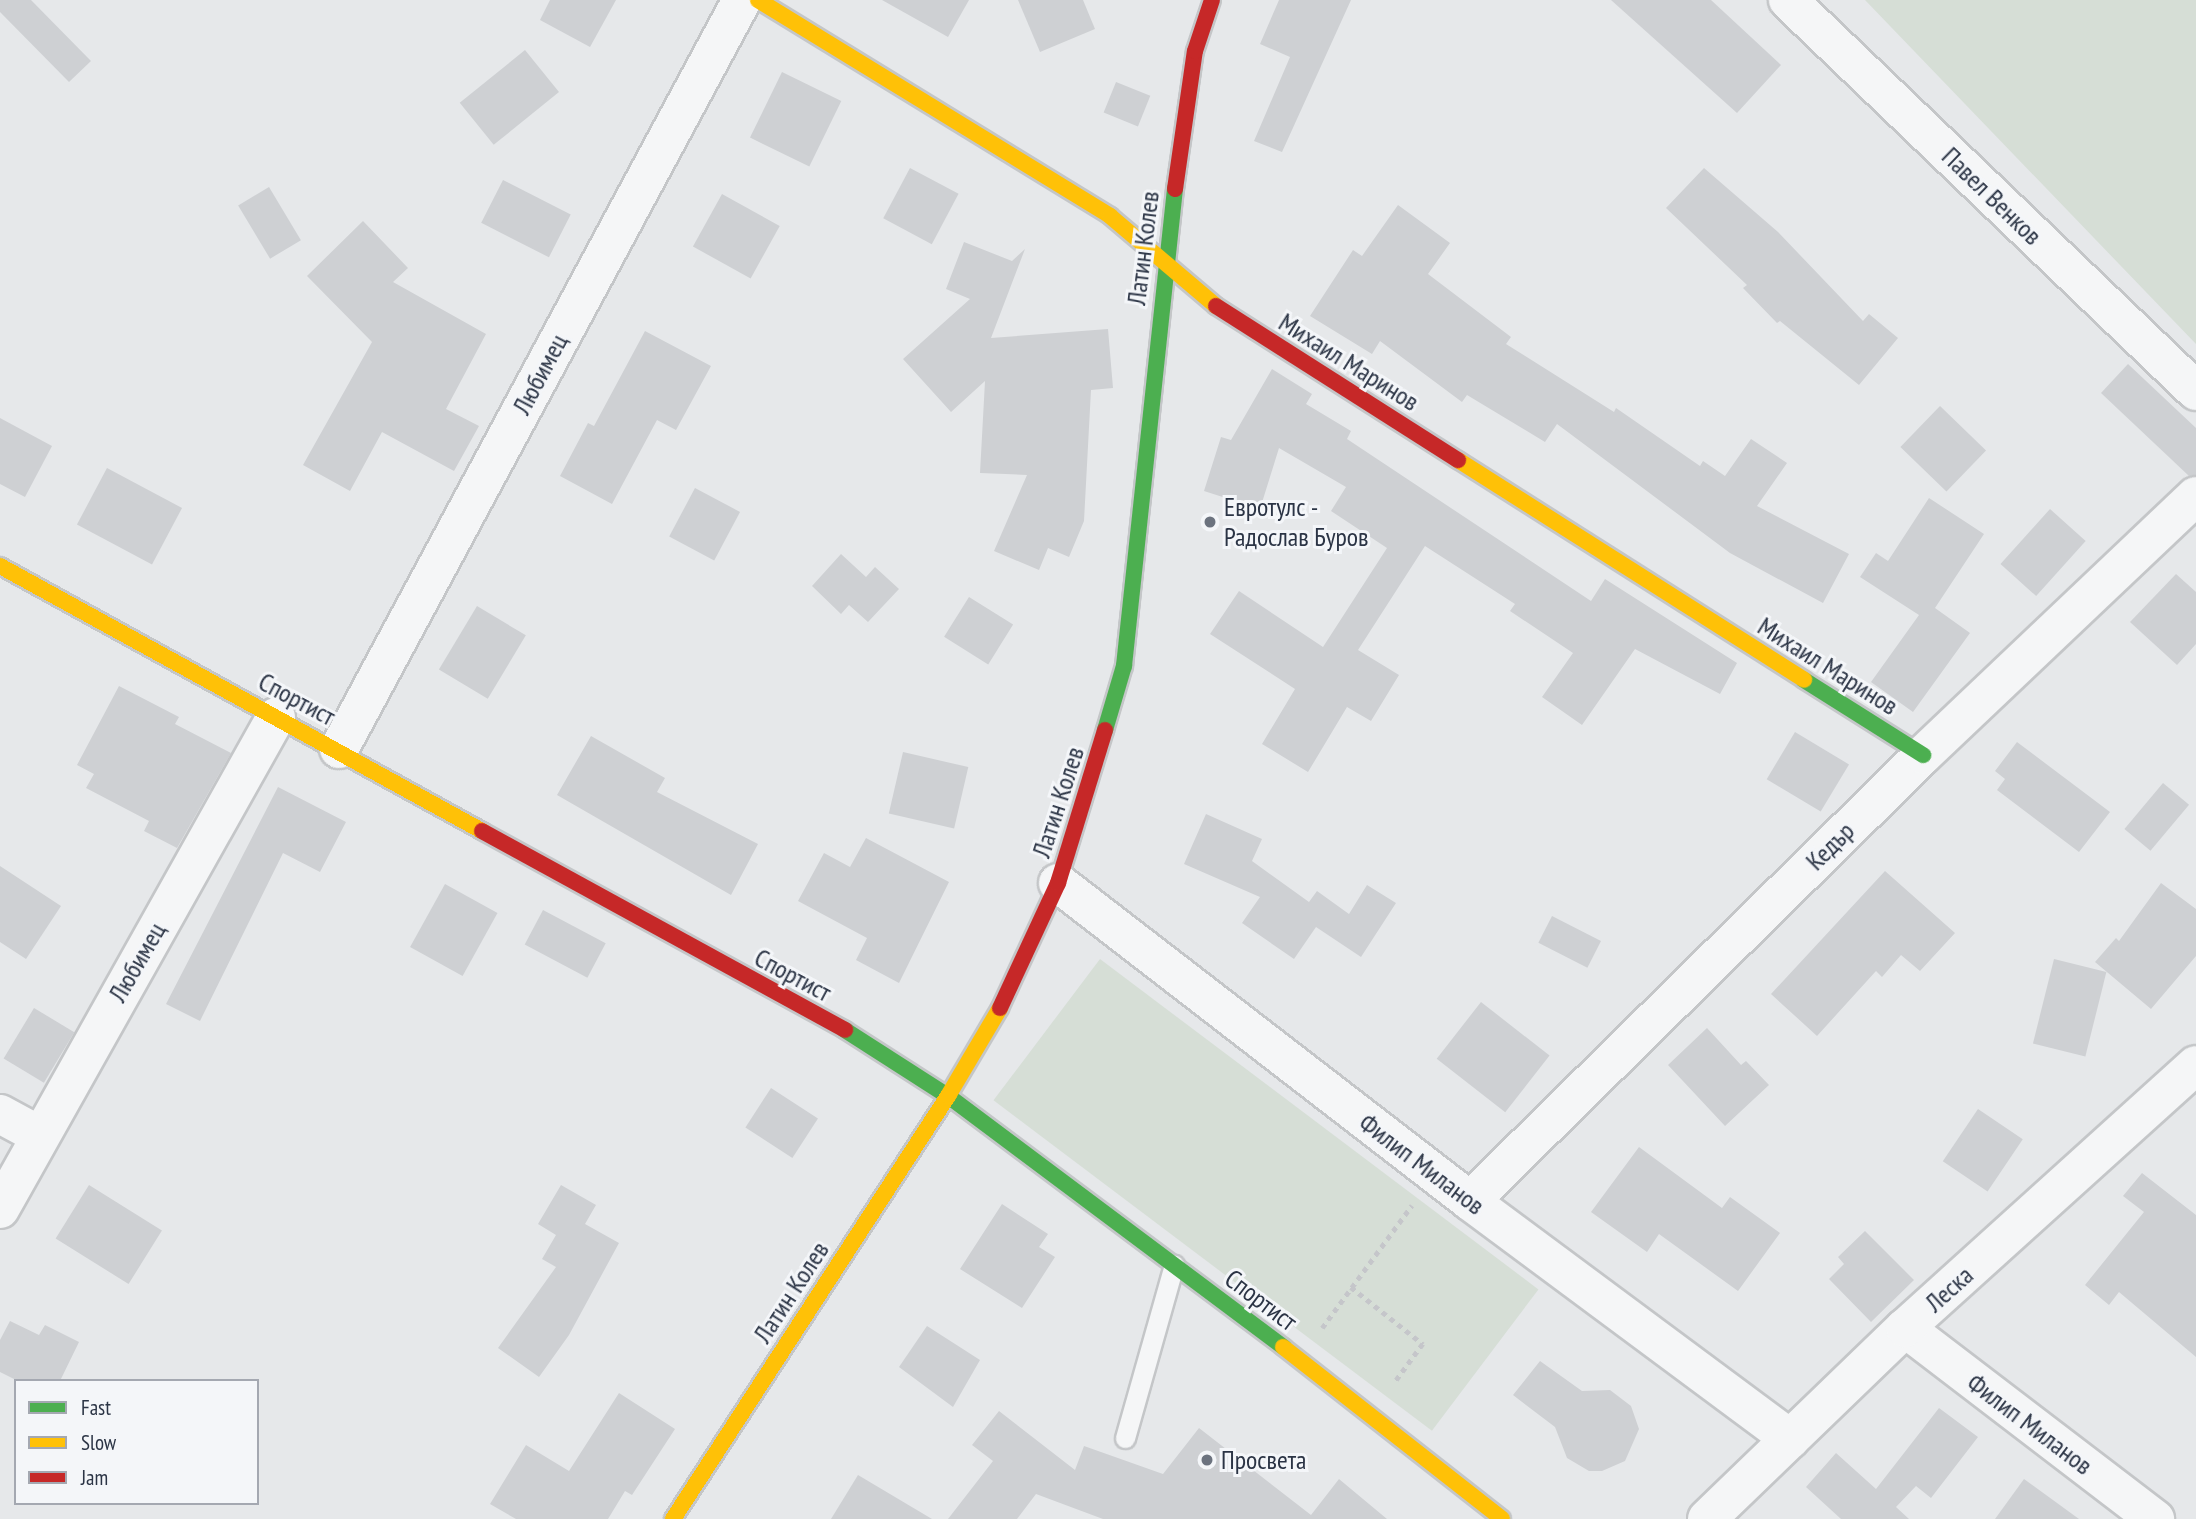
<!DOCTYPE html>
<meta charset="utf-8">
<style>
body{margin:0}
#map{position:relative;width:2196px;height:1519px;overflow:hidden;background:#e6e8ea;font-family:"PT Sans Narrow",sans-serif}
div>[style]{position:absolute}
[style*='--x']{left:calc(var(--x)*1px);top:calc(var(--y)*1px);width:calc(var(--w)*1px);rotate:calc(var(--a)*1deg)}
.green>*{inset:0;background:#d6ded6;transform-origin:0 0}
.building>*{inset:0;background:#ced0d3;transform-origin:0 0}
.path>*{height:4.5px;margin-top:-2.25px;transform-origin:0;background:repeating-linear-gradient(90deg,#c5c6ca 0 5px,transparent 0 10px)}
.roads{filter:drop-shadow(2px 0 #c4c6c8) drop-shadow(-2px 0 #c4c6c8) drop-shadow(0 2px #c4c6c8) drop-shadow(0 -2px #c4c6c8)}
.lane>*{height:19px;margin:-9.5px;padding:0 9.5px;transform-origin:9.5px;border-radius:9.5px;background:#f5f6f7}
.street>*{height:38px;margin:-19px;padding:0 19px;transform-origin:19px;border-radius:19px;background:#f5f6f7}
.fast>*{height:16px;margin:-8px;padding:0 8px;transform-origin:8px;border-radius:8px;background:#4caf50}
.slow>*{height:16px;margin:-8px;padding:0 8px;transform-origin:8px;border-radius:8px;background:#ffc107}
.jam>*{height:16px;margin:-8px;padding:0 8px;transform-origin:8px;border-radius:8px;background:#c62828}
.dots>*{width:19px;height:19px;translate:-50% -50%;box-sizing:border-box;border:4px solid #f4f6f9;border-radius:50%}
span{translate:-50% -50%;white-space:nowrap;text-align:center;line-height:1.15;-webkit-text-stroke:6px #f4f6f9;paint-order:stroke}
.street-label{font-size:26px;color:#2b3445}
.poi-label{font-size:26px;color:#2b3445}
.left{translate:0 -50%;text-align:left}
.legend{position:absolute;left:14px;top:1379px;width:245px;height:126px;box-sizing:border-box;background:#f4f6f9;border:2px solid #a4a8b1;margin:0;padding:9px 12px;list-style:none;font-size:21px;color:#2b3445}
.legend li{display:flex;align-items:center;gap:14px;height:35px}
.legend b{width:35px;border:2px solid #a4a8b1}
</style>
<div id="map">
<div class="green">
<div style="clip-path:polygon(1865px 0,2196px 0,2196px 345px,2196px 344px)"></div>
<div style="left:1100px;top:959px;width:549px;height:177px;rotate:37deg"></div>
</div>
<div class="building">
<div style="clip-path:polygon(0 0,31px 0,91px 61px,69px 82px,0 12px)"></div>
<div style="clip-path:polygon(550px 0,616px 0,590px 47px,540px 20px)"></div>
<div style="clip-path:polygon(882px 0,969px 0,948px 37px)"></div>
<div style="clip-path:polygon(1018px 0,1083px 0,1095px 29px,1040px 52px)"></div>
<div style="clip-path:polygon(1279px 0,1351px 0,1282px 152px,1254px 141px,1290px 57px,1260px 44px)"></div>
<div style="clip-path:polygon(1611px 0,1711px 0,1781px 65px,1737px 113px)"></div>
<div style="left:525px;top:50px;width:54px;height:84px;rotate:51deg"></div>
<div style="left:782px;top:72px;width:66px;height:73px;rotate:26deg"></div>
<div style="left:1116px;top:82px;width:37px;height:33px;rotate:22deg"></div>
<div style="left:910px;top:168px;width:55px;height:57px;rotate:28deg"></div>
<div style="clip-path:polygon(1704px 168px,1778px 232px,1863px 321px,1869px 314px,1898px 338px,1859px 385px,1780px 321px,1777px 323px,1743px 288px,1747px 285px,1666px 208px)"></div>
<div style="left:503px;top:180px;width:76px;height:48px;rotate:27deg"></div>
<div style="left:269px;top:187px;width:62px;height:36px;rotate:59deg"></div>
<div style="left:722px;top:194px;width:66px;height:60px;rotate:29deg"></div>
<div style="clip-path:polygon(1398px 205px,1450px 243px,1428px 274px,1511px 337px,1506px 344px,1614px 412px,1616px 408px,1700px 466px,1703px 461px,1725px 476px,1751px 439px,1787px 463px,1757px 506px,1849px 554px,1823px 603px,1730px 553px,1557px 424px,1545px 442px,1467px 395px,1462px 402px,1380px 341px,1372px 354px,1310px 316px,1353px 250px,1362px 256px)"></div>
<div style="clip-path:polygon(363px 221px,408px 268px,393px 282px,486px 334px,446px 409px,479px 426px,454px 471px,382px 432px,350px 491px,303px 465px,372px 342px,307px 276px)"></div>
<div style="clip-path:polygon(964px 242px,1012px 261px,1025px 249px,991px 338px,1108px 329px,1113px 388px,1091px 390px,1084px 521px,1069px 557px,1048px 548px,1039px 570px,994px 551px,1027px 475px,980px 473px,985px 381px,951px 412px,903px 359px,970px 299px,946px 289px)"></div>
<div style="clip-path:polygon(645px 331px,711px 366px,676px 430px,657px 420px,612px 504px,560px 476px,588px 423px,594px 426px)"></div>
<div style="clip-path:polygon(2128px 364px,2196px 428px,2196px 475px,2189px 476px,2101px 393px)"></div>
<div style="clip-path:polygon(1272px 369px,1312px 394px,1306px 404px,1351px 431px,1347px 439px,1591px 601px,1605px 579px,1737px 663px,1720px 694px,1635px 649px,1582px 725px,1542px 697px,1573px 653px,1510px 611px,1515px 604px,1425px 546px,1358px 650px,1399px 675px,1371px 721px,1347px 707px,1308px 772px,1262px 744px,1295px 689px,1210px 634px,1239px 591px,1323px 647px,1387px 548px,1331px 511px,1346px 487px,1279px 448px,1260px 509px,1204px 491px,1221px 437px,1231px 440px)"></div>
<div style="left:1940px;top:406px;width:64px;height:57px;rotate:44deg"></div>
<div style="clip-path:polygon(0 418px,52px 446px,25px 497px,0 484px)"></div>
<div style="left:107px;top:468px;width:85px;height:64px;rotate:28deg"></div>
<div style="left:695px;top:488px;width:51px;height:55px;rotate:28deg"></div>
<div style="clip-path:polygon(1929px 498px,1984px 534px,1935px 608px,1970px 633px,1913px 712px,1871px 682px,1919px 615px,1860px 577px,1876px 553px,1888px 561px)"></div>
<div style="left:2050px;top:509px;width:48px;height:74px;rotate:42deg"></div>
<div style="clip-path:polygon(841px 554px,866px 577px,875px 567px,899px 589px,868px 622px,849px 605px,841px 614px,812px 586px)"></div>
<div style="clip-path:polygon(2176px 574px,2196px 592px,2196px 644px,2177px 665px,2130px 622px)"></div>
<div style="left:969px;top:597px;width:52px;height:47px;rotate:32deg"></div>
<div style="left:477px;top:606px;width:57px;height:74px;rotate:31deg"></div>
<div style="clip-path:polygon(119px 686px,179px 717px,175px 724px,231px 753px,177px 848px,144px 831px,149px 821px,86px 788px,94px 774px,77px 765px)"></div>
<div style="left:1795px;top:732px;width:63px;height:55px;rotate:31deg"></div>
<div style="clip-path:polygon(591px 736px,665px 778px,657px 792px,758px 844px,731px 895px,557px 795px)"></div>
<div style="clip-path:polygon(2017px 742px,2110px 812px,2079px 852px,1997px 790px,2005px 779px,1995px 771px)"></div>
<div style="left:903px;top:752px;width:67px;height:63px;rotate:13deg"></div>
<div style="left:2163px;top:783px;width:34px;height:60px;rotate:40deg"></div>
<div style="clip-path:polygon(278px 787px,346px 822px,320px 872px,283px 853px,200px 1021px,166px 1004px)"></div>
<div style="clip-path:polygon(1206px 814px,1262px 839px,1252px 861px,1309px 902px,1317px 891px,1349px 914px,1367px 885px,1396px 903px,1361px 957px,1316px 927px,1294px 959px,1242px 923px,1260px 897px,1184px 864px)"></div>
<div style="clip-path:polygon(866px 838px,949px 882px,899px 983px,856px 960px,867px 938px,798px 901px,824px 853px,850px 867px)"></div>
<div style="clip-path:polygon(0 866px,61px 906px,26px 959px,0 942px)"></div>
<div style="clip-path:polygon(1885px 871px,1955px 933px,1920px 971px,1901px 955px,1882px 977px,1876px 971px,1817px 1036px,1771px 994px)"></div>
<div style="clip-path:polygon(2161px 883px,2196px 909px,2196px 956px,2151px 1009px,2095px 962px,2116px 938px,2119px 941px)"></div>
<div style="left:445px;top:884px;width:60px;height:72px;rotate:29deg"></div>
<div style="left:543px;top:910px;width:71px;height:39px;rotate:28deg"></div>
<div style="left:1552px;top:916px;width:55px;height:30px;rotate:27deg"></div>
<div style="left:2054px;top:959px;width:54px;height:87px;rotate:14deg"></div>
<div style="left:1481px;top:1002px;width:87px;height:72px;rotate:38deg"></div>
<div style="left:34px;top:1008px;width:47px;height:59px;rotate:31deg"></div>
<div style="clip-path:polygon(1707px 1028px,1741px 1065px,1746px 1061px,1769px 1085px,1725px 1126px,1668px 1065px)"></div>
<div style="left:771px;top:1088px;width:56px;height:47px;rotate:33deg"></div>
<div style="left:1978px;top:1109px;width:54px;height:63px;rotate:34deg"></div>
<div style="clip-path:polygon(1639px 1147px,1722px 1208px,1730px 1197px,1780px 1233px,1738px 1291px,1659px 1234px,1647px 1252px,1591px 1212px)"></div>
<div style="clip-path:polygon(2142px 1173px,2196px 1215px,2196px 1357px,2119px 1292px,2109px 1305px,2085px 1285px,2144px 1212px,2123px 1196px)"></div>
<div style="left:89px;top:1185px;width:86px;height:63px;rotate:32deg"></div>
<div style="clip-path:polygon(561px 1185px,596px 1205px,585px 1224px,619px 1243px,569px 1335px,539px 1377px,498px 1348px,556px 1267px,542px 1259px,556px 1235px,538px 1224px)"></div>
<div style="clip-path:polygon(1002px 1204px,1048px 1234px,1039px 1247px,1055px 1257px,1022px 1308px,960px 1269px)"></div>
<div style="clip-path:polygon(1865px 1231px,1914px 1280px,1871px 1322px,1829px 1279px,1844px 1264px,1838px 1257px)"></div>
<div style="clip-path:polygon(10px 1321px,39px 1335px,45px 1325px,79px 1342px,60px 1381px,18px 1381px,0 1372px,0 1340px)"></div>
<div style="clip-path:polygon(927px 1326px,980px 1360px,953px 1407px,899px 1367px)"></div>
<div style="clip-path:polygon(1540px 1361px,1582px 1391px,1610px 1390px,1631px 1406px,1639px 1429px,1625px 1461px,1602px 1471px,1589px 1471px,1567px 1458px,1555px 1427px,1513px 1395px)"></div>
<div style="clip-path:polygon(619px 1393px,675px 1429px,632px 1495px,625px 1491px,608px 1519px,516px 1519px,490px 1504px,526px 1445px,569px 1471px)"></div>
<div style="clip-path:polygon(1939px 1408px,1978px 1437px,1931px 1498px,1916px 1486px,1896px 1507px,1909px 1519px,1841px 1519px,1806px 1487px,1836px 1453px,1876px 1489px)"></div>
<div style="clip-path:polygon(999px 1411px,1075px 1470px,1084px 1446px,1163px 1474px,1199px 1428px,1311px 1515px,1339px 1479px,1387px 1519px,1103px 1519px,1036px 1494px,1017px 1519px,948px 1519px,993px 1461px,972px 1445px)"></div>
<div style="clip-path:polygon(858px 1475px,932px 1519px,831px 1519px)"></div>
<div style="clip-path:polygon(2024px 1479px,2079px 1519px,1995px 1519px)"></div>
</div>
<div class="path">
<div style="--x:1351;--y:1287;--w:92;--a:38.4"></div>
<div style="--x:1423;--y:1344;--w:47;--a:126.4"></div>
<div style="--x:1322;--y:1328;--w:152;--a:-53.8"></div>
</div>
<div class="roads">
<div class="lane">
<div style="--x:1125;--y:1438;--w:180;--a:-74.2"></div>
</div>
<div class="street">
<div style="--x:1788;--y:0;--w:565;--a:43.78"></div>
<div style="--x:339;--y:749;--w:851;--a:-61.72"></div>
<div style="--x:1058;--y:883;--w:520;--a:37.66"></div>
<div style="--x:1470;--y:1201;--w:399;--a:36.6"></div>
<div style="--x:0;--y:1114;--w:44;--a:28.3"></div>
<div style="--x:1470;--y:1201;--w:636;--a:-44.55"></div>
<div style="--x:1923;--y:755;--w:376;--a:-43.5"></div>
<div style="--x:0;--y:1209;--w:564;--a:-60.71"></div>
<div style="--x:1905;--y:1328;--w:315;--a:37.4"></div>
<div style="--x:1707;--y:1519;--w:275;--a:-44"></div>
<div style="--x:1905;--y:1328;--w:392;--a:-42.1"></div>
</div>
<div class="fast">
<div style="--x:1804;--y:680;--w:141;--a:32.2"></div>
<div style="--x:1105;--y:730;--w:67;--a:-73.5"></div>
<div style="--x:1124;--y:666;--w:480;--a:-83.9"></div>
<div style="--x:845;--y:1030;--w:122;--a:32.7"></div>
<div style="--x:948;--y:1096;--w:419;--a:36.8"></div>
</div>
<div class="slow">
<div style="--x:758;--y:0;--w:413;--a:31.5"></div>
<div style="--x:1110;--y:216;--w:139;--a:40.3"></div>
<div style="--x:1458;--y:460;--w:410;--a:32.4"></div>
<div style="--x:0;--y:566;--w:550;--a:28.8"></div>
<div style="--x:1283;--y:1347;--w:278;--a:38.1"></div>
<div style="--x:673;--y:1519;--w:505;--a:-56.97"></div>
<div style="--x:948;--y:1096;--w:102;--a:-59.4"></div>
</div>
<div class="jam">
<div style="--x:1175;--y:189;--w:139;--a:-81.8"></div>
<div style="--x:1195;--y:51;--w:54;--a:-71.6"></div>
<div style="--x:1216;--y:306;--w:287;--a:32.5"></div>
<div style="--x:482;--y:831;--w:414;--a:28.7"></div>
<div style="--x:1000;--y:1008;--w:138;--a:-65.1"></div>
<div style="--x:1058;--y:883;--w:160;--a:-72.9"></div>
</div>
</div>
<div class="dots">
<div style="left:1210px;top:522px;background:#6c737f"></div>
<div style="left:1207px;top:1460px;background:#6c737f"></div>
</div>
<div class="street-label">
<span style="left:1992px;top:196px;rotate:44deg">Павел Венков</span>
<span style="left:1143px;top:248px;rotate:-83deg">Латин Колев</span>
<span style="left:1349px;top:362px;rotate:32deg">Михаил Маринов</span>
<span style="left:540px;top:374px;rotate:-62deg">Любимец</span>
<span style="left:1828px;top:666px;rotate:32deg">Михаил Маринов</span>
<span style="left:297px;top:699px;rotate:28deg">Спортист</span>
<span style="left:1058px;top:802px;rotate:-72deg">Латин Колев</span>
<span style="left:1830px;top:846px;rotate:-45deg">Кедър</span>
<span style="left:137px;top:962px;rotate:-60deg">Любимец</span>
<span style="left:793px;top:975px;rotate:28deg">Спортист</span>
<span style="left:1422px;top:1164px;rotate:37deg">Филип Миланов</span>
<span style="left:1949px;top:1289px;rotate:-42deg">Леска</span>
<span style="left:791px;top:1292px;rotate:-57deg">Латин Колев</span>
<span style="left:1261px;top:1300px;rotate:37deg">Спортист</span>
<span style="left:2030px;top:1424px;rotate:37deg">Филип Миланов</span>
</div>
<div class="poi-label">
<span class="left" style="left:1224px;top:522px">Евротулс -<br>Радослав Буров</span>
<span class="left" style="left:1221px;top:1460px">Просвета</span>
</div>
<ul class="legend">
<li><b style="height:9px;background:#4caf50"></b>Fast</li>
<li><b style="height:9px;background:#ffc107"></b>Slow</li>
<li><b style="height:9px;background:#c62828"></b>Jam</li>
</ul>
</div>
